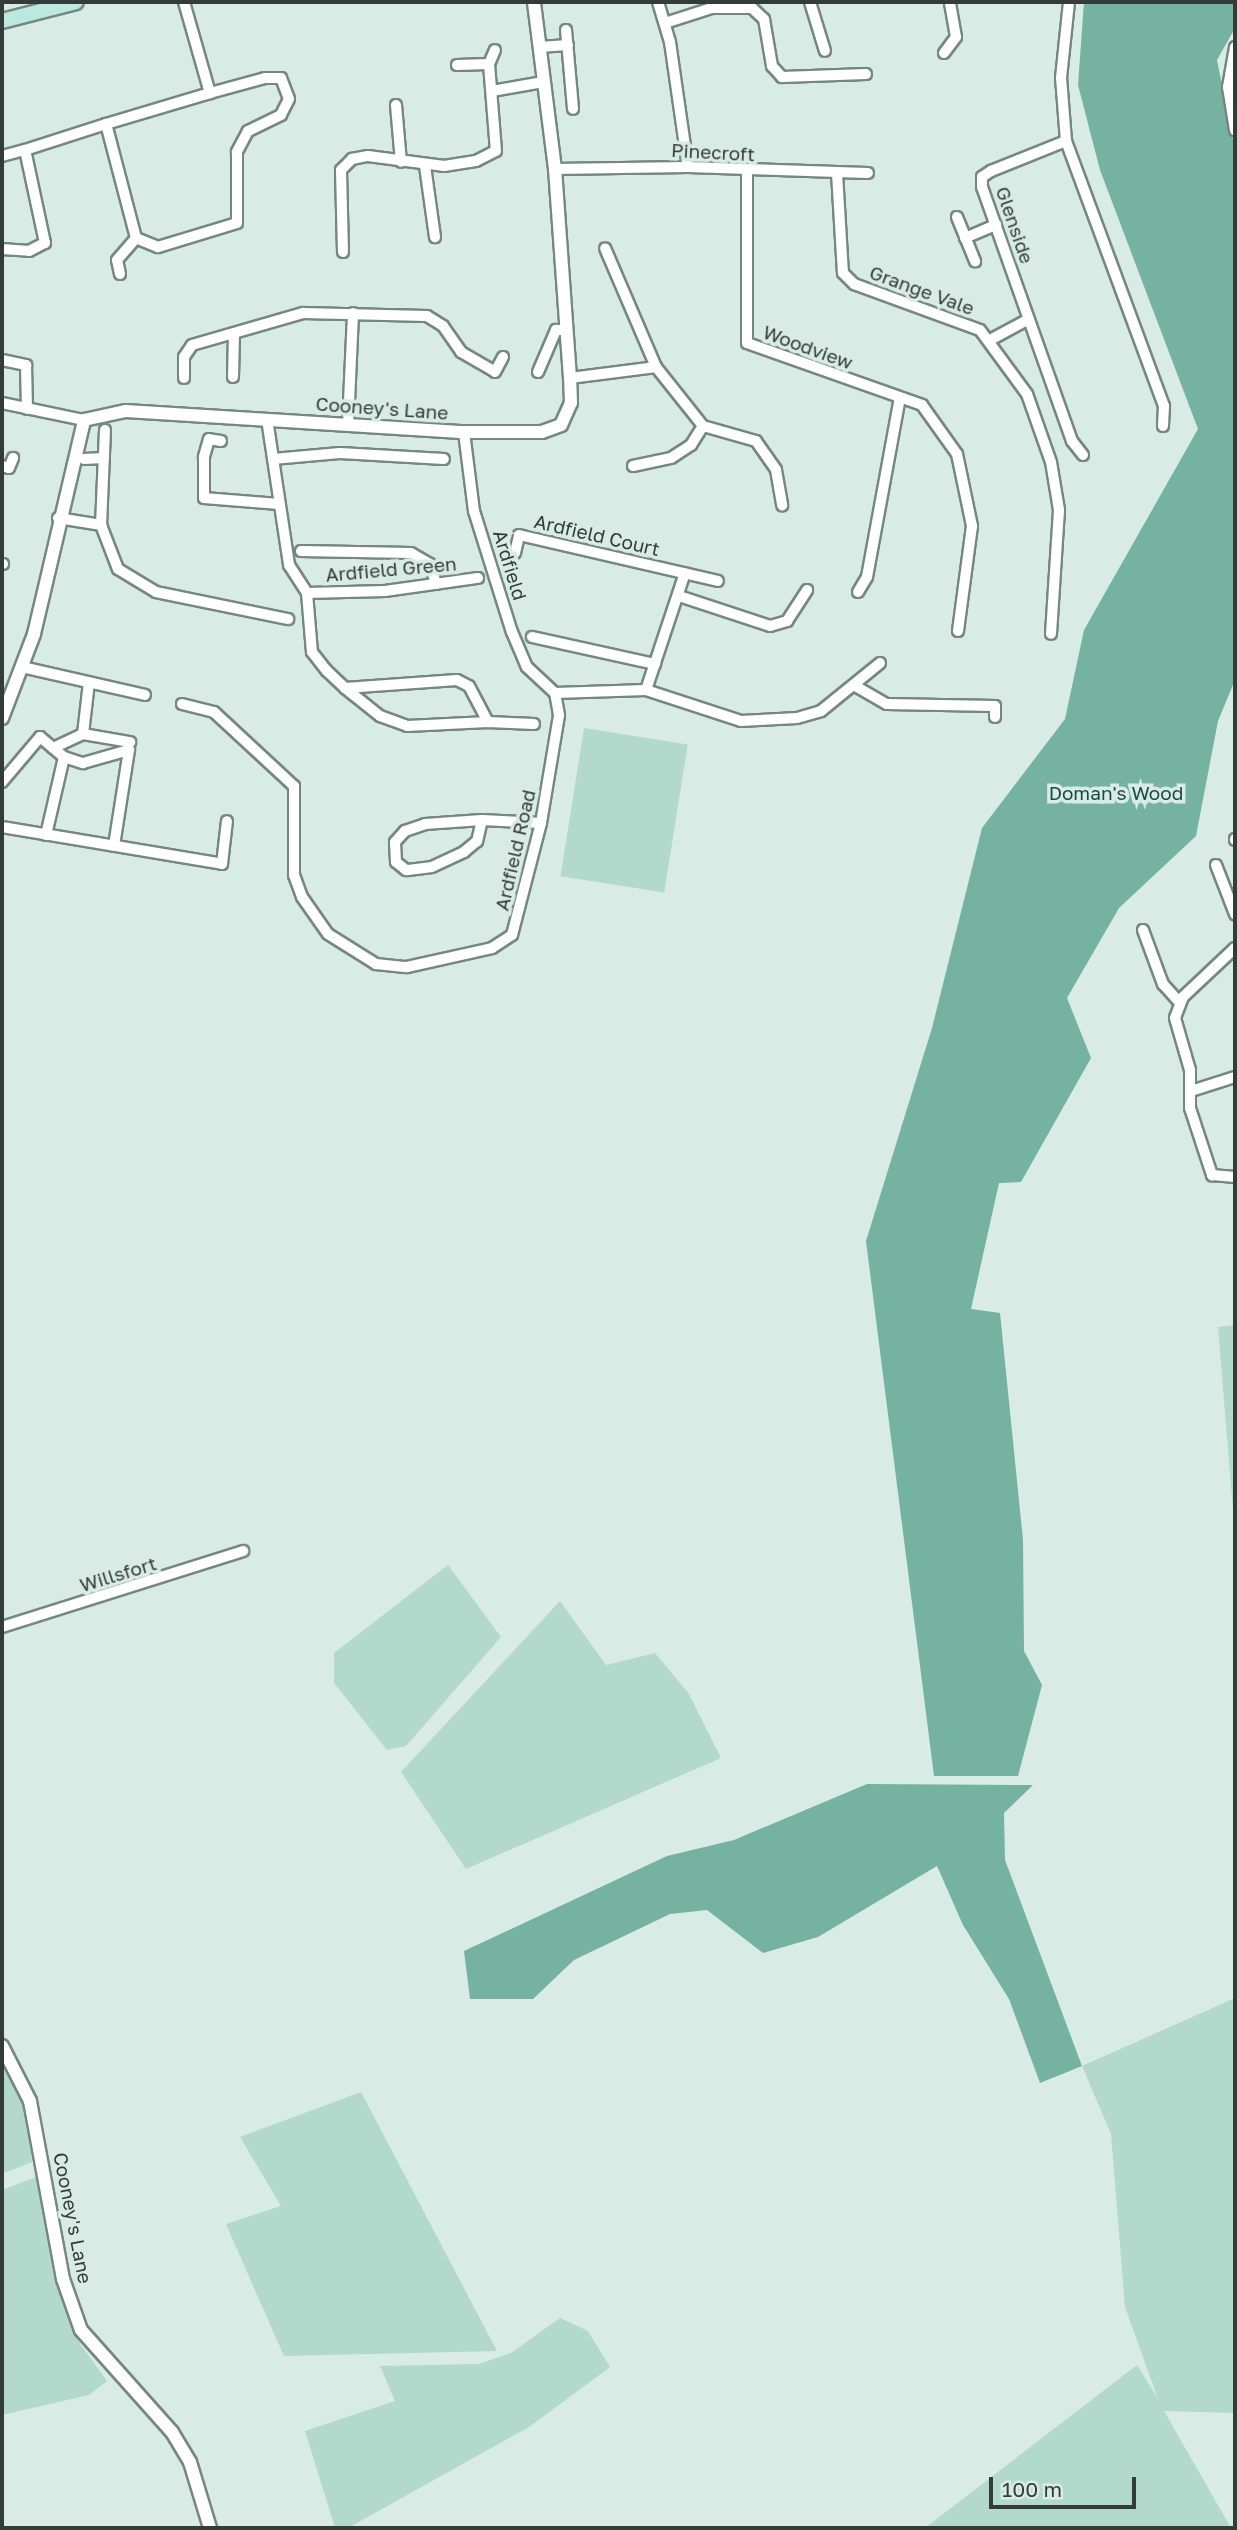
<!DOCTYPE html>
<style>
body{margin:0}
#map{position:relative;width:1237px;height:2530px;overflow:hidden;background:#d8ebe5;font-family:"Golos Text",sans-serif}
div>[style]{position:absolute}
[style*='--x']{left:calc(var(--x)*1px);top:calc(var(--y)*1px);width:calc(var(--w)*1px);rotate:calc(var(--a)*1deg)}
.green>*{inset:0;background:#b3d8cc;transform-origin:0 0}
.forest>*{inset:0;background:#75b29f}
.roads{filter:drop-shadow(2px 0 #768781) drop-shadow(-2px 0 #768781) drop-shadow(0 2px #768781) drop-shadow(0 -2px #768781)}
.minor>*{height:10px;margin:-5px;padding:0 5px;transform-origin:5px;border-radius:5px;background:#fff}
.tertiary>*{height:12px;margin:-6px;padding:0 6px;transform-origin:6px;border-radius:6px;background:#fff}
.secondary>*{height:14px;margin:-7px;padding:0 7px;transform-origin:7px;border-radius:7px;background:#bbe8df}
span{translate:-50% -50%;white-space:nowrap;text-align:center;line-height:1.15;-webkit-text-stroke:7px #d8ebe5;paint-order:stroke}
.street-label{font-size:19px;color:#343c39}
.park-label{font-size:19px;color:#184c3f}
.frame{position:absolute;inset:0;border:4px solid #343c39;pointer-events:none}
.scale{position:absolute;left:989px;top:2477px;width:147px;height:32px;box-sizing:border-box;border:4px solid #343c39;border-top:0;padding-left:9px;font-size:21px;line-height:24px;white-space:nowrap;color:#343c39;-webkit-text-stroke:5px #d8ebe5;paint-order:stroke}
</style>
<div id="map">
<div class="green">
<div style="left:584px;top:728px;width:105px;height:150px;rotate:9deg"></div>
<div style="clip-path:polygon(1235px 1325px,1235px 1534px,1218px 1327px)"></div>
<div style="clip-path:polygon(448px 1565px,501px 1637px,406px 1746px,387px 1750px,334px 1683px,334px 1653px)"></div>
<div style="clip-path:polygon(560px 1601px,606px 1665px,655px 1653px,689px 1694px,721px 1758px,466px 1869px,401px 1772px)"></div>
<div style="clip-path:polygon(1235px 1998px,1235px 2413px,1164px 2411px,1231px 2528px,925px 2528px,1137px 2365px,1158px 2399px,1125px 2307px,1111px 2134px,1082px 2066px)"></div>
<div style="clip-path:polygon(2px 2058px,26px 2108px,32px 2162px,2px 2174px)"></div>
<div style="clip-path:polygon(361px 2092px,497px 2351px,284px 2356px,226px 2224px,281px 2206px,240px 2137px)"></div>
<div style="clip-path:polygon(39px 2176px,58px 2286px,80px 2344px,107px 2381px,89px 2395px,2px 2415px,2px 2190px)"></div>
<div style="clip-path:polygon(560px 2318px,588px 2331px,610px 2367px,529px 2427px,348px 2528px,335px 2528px,305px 2431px,395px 2401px,380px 2366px,479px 2364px,511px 2353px)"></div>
</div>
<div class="forest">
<div style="clip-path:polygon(1084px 2px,1235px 2px,1235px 28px,1217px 60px,1235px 150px,1235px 680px,1218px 721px,1196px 836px,1119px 908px,1067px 998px,1091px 1058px,1021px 1182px,999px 1183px,971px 1309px,1000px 1313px,1023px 1540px,1024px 1651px,1042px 1685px,1018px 1776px,934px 1776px,866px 1241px,932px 1028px,982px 828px,1065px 719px,1084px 630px,1198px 429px,1100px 170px,1078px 85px)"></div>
<div style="clip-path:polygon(867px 1784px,1033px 1785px,1004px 1813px,1005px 1860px,1082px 2066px,1040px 2083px,1009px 1999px,963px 1925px,937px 1866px,818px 1937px,763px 1953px,707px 1910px,670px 1914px,574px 1960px,533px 1999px,470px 1999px,464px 1951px,667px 1856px,734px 1840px)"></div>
</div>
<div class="roads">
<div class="minor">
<div style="--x:184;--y:2;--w:95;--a:74.1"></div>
<div style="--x:658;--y:2;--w:42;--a:73.3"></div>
<div style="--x:670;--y:42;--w:126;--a:81.8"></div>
<div style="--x:810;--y:2;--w:51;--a:73"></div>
<div style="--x:665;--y:23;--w:49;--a:-17.7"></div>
<div style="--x:712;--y:8;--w:40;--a:0"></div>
<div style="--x:752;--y:8;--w:16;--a:43"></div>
<div style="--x:764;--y:19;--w:48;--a:80.3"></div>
<div style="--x:772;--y:66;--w:15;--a:48"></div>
<div style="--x:782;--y:77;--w:84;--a:-2"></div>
<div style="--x:566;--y:30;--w:79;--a:84.9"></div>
<div style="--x:539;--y:47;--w:29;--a:-4"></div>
<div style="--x:1235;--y:47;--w:41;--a:99.9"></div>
<div style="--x:1228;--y:87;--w:44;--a:80.8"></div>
<div style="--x:944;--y:53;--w:20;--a:-53"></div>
<div style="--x:956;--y:37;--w:36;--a:-100"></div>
<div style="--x:457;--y:65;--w:32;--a:-2"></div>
<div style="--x:492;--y:91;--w:52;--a:-10"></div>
<div style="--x:396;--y:105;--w:57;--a:85"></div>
<div style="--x:1066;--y:141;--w:63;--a:-94.5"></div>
<div style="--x:1061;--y:78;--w:76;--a:-84"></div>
<div style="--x:2;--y:156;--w:24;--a:-15"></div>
<div style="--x:25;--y:150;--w:85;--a:-17.8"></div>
<div style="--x:106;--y:124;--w:109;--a:-16.6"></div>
<div style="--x:210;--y:93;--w:57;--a:-15.3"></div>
<div style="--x:265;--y:78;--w:16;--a:0"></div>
<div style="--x:281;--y:78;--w:22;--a:69"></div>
<div style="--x:289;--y:99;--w:18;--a:117"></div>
<div style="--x:281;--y:115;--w:37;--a:154"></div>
<div style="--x:248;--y:131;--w:24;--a:118"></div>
<div style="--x:237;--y:152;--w:71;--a:90"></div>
<div style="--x:237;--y:223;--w:83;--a:163.1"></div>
<div style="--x:158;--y:247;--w:24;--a:-158"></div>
<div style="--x:136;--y:238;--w:118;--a:-104.7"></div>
<div style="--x:425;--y:166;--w:72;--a:82"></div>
<div style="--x:555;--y:169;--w:133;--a:-0.9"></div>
<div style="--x:688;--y:167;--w:180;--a:1.9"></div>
<div style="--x:747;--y:173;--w:170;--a:90"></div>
<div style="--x:747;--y:343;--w:186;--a:19.5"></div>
<div style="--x:922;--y:405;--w:60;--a:54.5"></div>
<div style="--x:957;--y:454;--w:74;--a:78.2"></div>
<div style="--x:972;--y:526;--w:106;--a:97.6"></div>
<div style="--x:837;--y:173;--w:100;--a:86.6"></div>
<div style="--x:843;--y:273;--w:16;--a:45"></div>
<div style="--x:854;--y:284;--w:134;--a:20.1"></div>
<div style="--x:980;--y:330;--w:79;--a:53.7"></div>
<div style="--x:1027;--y:394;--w:72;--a:70.6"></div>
<div style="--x:1051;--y:462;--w:49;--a:80.5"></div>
<div style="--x:1059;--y:510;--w:124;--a:93.7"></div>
<div style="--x:957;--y:217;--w:48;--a:67.8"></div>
<div style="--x:965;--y:238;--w:34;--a:-23"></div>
<div style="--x:2;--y:249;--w:27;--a:4"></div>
<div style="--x:29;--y:251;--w:18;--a:-27"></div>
<div style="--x:45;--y:243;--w:95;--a:-102.1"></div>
<div style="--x:343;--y:252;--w:82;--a:-91.4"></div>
<div style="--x:341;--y:170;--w:16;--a:-45"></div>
<div style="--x:352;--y:159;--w:16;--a:-11"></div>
<div style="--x:368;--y:156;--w:77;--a:7.5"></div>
<div style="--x:444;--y:166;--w:32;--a:-9"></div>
<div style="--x:476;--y:161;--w:22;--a:-27"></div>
<div style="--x:496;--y:151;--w:87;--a:-94.6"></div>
<div style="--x:489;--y:64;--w:15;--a:-67"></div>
<div style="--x:120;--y:274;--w:14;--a:-102"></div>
<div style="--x:117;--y:260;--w:29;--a:-49"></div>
<div style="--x:990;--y:340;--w:44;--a:-28.3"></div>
<div style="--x:2;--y:360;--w:25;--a:12"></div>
<div style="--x:26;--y:365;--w:44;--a:88.7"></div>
<div style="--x:538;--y:372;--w:46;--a:-66.8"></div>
<div style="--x:556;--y:330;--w:11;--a:0"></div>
<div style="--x:233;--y:377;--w:44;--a:-88.7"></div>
<div style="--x:184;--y:378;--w:21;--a:-90"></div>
<div style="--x:184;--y:357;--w:14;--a:-56"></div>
<div style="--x:192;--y:345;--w:116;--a:-16.1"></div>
<div style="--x:303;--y:313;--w:124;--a:1.4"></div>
<div style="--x:427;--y:316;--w:19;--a:32"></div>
<div style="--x:443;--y:326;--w:32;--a:55"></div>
<div style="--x:461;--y:352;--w:39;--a:30"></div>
<div style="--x:495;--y:372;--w:17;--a:-62"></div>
<div style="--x:570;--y:378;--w:87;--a:-7.3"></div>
<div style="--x:656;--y:367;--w:129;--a:-113.2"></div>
<div style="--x:2;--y:403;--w:84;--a:11.7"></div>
<div style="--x:267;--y:419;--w:148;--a:81.4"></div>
<div style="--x:289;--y:565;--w:33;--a:57"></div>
<div style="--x:307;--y:593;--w:59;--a:85.2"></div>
<div style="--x:312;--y:652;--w:24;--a:52"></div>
<div style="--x:327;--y:671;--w:25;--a:43"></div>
<div style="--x:345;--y:688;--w:112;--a:-4.1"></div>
<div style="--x:457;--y:680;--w:13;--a:27"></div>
<div style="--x:469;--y:686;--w:41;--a:62.2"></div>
<div style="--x:488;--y:722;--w:46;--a:2.5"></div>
<div style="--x:348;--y:424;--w:111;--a:-87.4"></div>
<div style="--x:703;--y:426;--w:55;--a:15.8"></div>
<div style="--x:756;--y:441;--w:35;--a:55"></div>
<div style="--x:776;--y:470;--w:36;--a:80"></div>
<div style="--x:105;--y:430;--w:95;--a:92.4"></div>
<div style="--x:101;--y:525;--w:47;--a:68.9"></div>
<div style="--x:118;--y:569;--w:44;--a:31.2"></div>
<div style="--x:156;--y:592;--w:135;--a:11.6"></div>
<div style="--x:464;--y:432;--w:80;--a:82.8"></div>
<div style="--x:474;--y:511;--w:127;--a:72.6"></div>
<div style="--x:512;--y:632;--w:38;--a:67"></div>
<div style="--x:527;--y:667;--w:38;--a:43"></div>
<div style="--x:221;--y:441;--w:12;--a:-171"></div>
<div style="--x:209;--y:439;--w:19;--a:106"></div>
<div style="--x:204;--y:457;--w:41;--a:90"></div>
<div style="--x:204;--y:498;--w:75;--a:4.6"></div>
<div style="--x:1083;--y:455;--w:18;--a:-128"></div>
<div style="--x:1072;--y:441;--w:269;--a:-109.5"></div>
<div style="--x:982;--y:187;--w:10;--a:-90"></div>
<div style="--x:982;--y:177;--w:11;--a:-34"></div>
<div style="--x:991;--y:171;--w:81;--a:-21.8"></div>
<div style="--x:1066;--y:141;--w:283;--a:69.7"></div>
<div style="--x:1164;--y:406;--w:20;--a:93"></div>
<div style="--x:84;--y:459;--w:20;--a:-3"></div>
<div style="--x:273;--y:459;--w:67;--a:-5.1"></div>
<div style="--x:340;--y:453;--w:104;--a:3.3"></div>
<div style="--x:2;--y:466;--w:7;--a:16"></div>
<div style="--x:9;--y:468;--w:11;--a:-68"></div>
<div style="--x:633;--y:466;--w:39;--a:-12"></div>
<div style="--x:671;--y:458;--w:24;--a:-33"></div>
<div style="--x:691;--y:445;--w:22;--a:-58"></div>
<div style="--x:703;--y:426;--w:75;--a:-128.5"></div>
<div style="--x:58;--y:518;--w:44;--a:9.2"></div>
<div style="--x:301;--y:551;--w:110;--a:1"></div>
<div style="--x:411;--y:553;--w:22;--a:30"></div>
<div style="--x:430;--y:564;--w:21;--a:73"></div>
<div style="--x:515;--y:553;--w:18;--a:-77"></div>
<div style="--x:519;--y:535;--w:204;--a:13"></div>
<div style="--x:2;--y:564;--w:1;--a:0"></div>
<div style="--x:858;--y:592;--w:17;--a:-59"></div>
<div style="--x:867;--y:577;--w:182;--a:-79.6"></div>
<div style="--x:307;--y:593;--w:78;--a:-1.5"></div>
<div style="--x:385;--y:591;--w:94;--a:-8"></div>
<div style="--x:679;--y:596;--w:96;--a:18.2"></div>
<div style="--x:770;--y:626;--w:18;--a:-16"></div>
<div style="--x:787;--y:621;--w:37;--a:-57"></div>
<div style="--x:532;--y:637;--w:126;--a:12.4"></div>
<div style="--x:22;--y:667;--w:126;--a:12.8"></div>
<div style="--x:857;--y:687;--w:34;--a:30"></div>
<div style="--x:887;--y:704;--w:108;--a:1.1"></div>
<div style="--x:995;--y:706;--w:11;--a:90"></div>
<div style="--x:345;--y:688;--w:45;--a:38.7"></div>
<div style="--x:380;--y:716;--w:29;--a:20"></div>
<div style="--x:407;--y:726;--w:81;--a:-2.8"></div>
<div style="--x:646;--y:690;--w:100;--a:18.1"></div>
<div style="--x:741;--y:721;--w:56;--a:-3.1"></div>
<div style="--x:797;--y:718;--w:25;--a:-16"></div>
<div style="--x:821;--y:711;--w:76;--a:-39.1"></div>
<div style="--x:555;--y:693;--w:91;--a:-1.9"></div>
<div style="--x:646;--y:690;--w:123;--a:-71.6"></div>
<div style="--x:182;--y:704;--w:33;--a:14"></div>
<div style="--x:214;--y:712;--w:109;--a:42.8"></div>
<div style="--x:294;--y:786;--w:89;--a:90"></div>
<div style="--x:294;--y:875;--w:23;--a:70"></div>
<div style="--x:302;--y:897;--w:45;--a:54.9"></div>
<div style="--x:328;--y:934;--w:57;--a:32"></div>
<div style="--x:376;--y:964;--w:31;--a:6"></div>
<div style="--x:407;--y:967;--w:87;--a:-12.6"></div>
<div style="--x:492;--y:948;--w:24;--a:-33"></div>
<div style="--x:512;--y:935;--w:116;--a:-75.5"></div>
<div style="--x:541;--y:823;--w:109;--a:-80.5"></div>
<div style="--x:559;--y:715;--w:22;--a:-100"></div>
<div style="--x:83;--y:734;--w:48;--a:9.7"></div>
<div style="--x:53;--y:748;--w:33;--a:-25"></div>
<div style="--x:83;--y:734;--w:52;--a:-83.4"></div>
<div style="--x:2;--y:782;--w:59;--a:-49.8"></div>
<div style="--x:40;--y:737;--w:31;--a:40"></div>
<div style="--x:64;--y:757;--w:20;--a:18"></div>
<div style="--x:83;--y:763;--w:48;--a:-15.8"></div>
<div style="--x:129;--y:750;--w:97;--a:98.9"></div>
<div style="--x:482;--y:820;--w:22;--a:103"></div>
<div style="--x:477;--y:841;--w:17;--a:140"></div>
<div style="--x:464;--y:852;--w:35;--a:155"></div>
<div style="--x:432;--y:867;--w:26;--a:173"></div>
<div style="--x:406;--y:870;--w:13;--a:-141"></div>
<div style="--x:396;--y:862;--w:20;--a:-93"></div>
<div style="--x:395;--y:842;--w:15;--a:-48"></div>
<div style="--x:405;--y:831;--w:21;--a:-19"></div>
<div style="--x:425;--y:824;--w:57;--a:-4"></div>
<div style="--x:482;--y:820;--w:59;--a:2.9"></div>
<div style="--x:2;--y:827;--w:223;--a:9.5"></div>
<div style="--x:222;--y:864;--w:43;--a:-83.4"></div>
<div style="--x:46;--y:835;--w:80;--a:-77"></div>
<div style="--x:1235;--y:839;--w:1;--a:90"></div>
<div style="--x:1216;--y:865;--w:53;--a:68.8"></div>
<div style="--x:1143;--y:930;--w:58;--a:69.7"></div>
<div style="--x:1163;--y:984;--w:25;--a:48"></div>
<div style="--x:1235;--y:948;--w:71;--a:136.7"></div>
<div style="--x:1183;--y:997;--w:22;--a:111"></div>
<div style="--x:1175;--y:1018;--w:54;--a:73.9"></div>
<div style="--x:1190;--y:1070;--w:38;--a:90"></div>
<div style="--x:1190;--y:1108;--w:71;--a:71.8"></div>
<div style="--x:1212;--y:1175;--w:23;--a:5"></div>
<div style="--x:1191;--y:1091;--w:46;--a:-17.7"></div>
<div style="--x:2;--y:1627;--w:253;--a:-17.5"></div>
</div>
<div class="tertiary">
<div style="--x:2;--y:718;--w:90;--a:-69.1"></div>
<div style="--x:34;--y:634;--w:220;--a:-76.8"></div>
<div style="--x:84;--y:420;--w:43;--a:-12.1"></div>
<div style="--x:126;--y:411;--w:339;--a:3.6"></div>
<div style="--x:464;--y:432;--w:78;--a:0"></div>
<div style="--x:542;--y:432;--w:20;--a:-20"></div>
<div style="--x:561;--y:425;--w:24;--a:-66"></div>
<div style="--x:571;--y:403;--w:25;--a:-92"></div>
<div style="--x:570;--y:378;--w:210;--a:-94.1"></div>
<div style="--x:555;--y:169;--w:168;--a:-97.2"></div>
<div style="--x:2;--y:2046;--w:62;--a:63"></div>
<div style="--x:30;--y:2101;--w:181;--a:79.5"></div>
<div style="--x:63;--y:2279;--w:54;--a:70.6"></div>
<div style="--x:81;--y:2330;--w:137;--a:48.3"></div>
<div style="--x:172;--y:2432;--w:35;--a:59"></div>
<div style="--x:190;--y:2462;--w:69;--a:73.1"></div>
</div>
<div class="secondary">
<div style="--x:2;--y:21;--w:76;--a:-14.4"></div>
</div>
</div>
<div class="street-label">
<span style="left:713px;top:152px;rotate:3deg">Pinecroft</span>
<span style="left:1015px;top:225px;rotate:71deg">Glenside</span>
<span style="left:922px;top:290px;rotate:20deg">Grange Vale</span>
<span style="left:808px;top:347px;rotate:20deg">Woodview</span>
<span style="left:382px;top:408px;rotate:4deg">Cooney's Lane</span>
<span style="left:597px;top:535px;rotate:13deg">Ardfield Court</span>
<span style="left:510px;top:565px;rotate:73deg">Ardfield</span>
<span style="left:391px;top:569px;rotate:-5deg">Ardfield Green</span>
<span style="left:515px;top:850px;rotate:-77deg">Ardfield Road</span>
<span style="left:118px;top:1574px;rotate:-17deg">Willsfort</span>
<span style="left:73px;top:2218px;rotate:79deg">Cooney's Lane</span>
</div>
<div class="park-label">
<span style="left:1116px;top:793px">Doman's Wood</span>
</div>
<div class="frame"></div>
<div class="scale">100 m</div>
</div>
